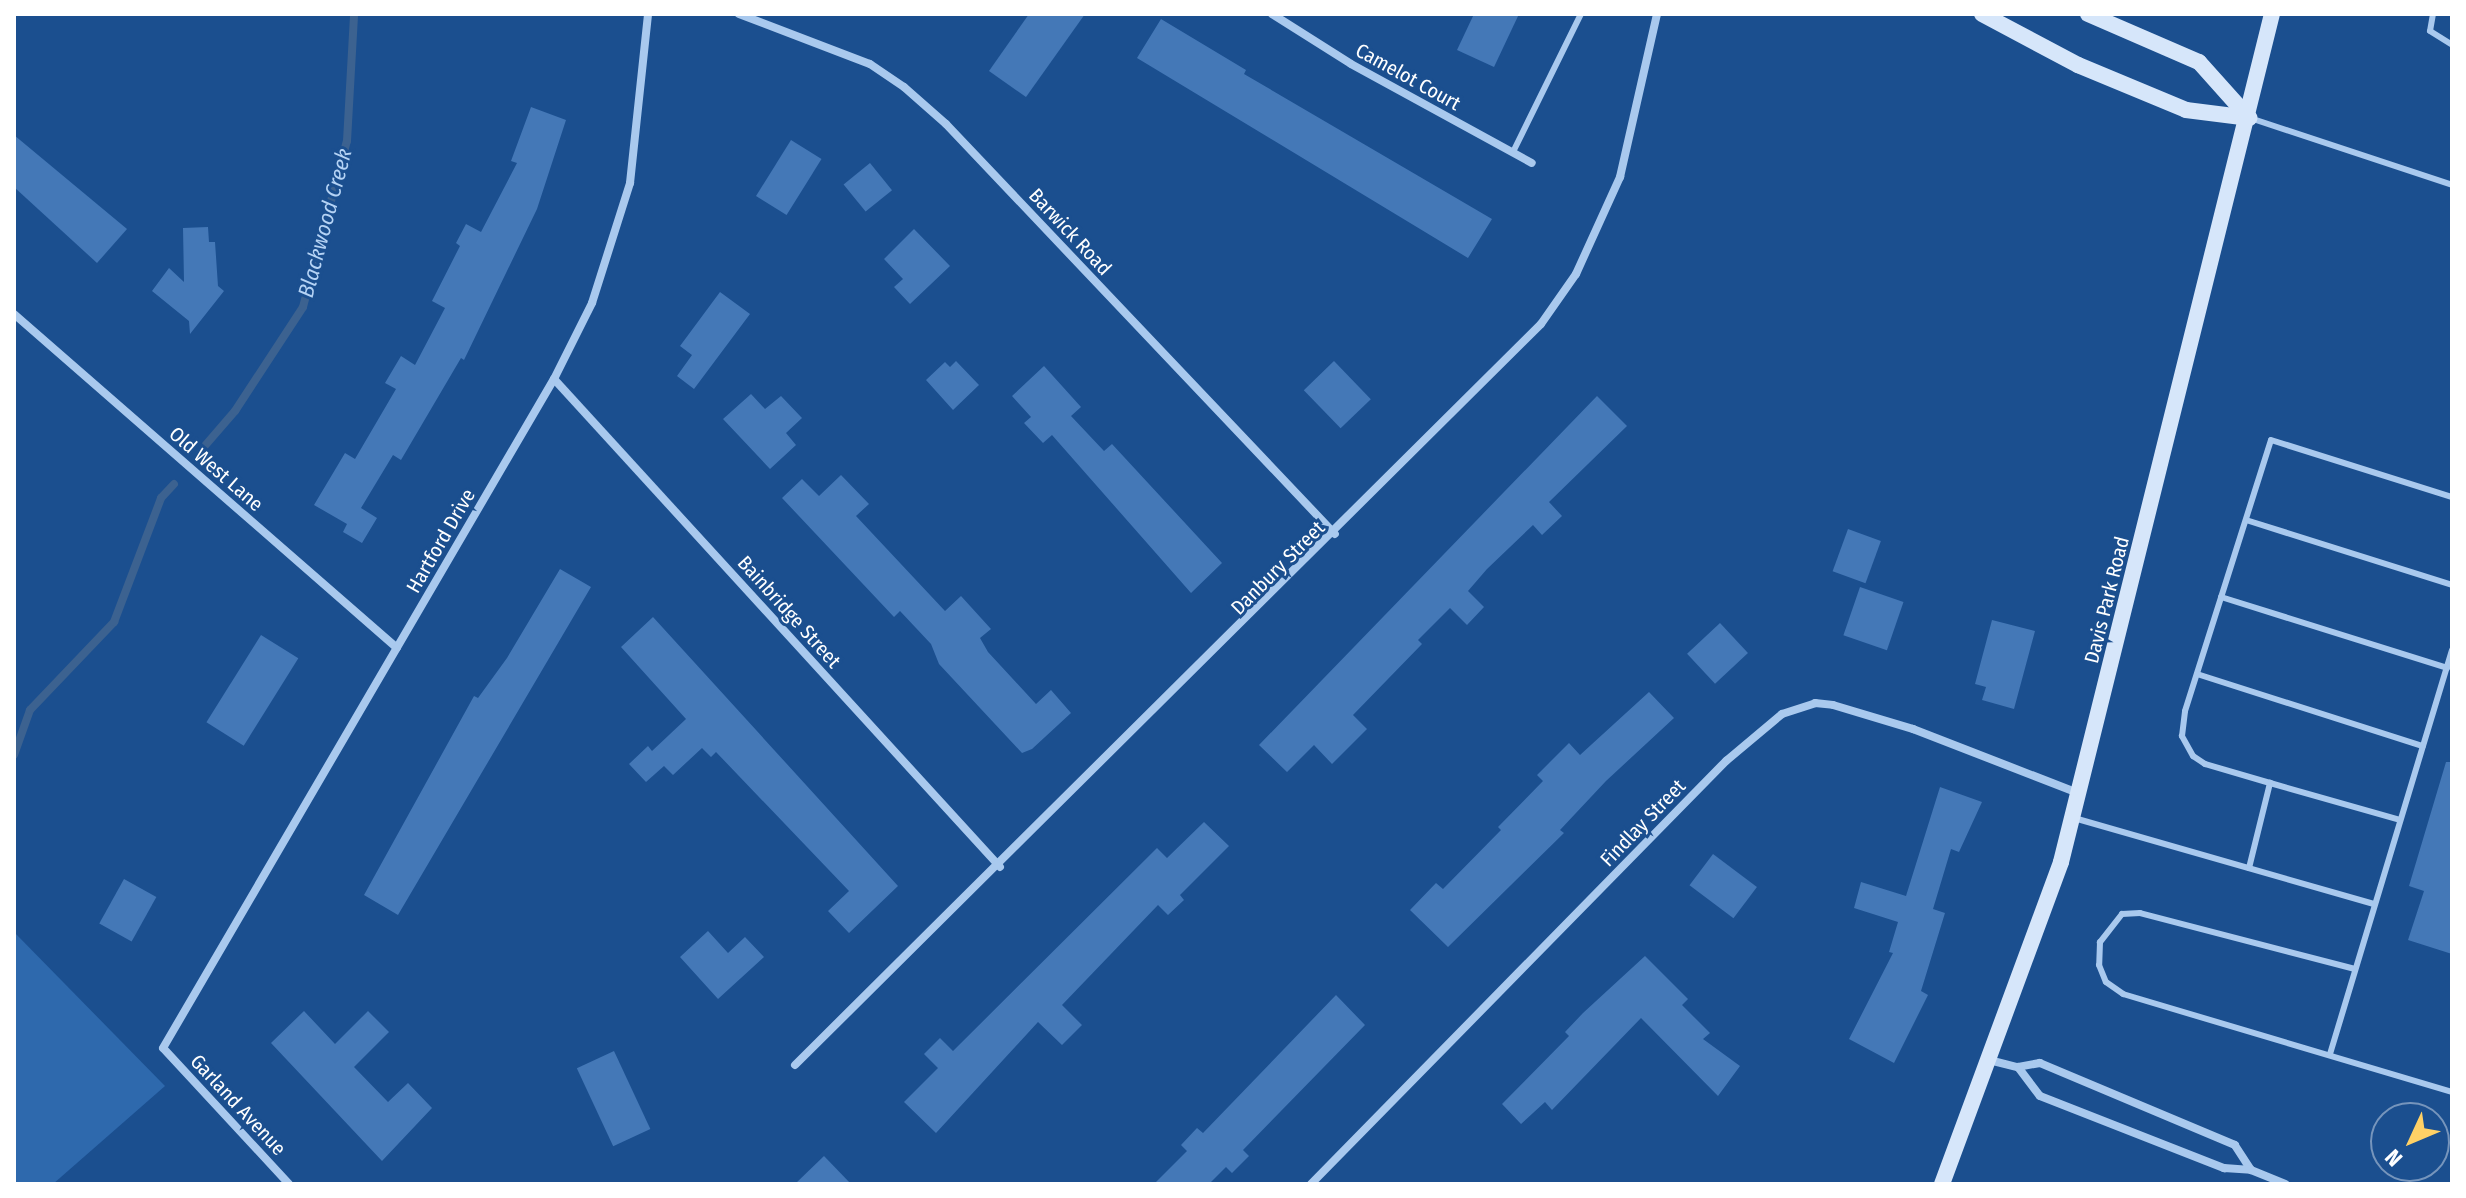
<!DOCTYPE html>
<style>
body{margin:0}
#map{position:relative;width:2466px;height:1198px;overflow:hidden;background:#1b4f8f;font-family:"Fira Sans Condensed",sans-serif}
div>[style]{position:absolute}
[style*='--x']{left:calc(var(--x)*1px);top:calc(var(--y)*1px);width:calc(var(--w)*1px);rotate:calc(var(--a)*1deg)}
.green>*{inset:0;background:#2e69ad}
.stream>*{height:8px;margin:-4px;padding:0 4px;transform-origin:4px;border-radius:4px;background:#3c6290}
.building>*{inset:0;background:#4478b7;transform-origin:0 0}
.service>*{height:6px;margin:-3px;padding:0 3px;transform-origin:3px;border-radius:3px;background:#a9c9ee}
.minor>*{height:8px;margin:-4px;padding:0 4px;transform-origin:4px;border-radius:4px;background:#a9c9ee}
.secondary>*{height:16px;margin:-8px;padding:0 8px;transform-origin:8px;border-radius:8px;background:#d6e6fa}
span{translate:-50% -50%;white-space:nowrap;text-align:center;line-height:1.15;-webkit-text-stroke:6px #1b4f8f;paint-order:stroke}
.street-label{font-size:20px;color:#fff}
.water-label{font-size:22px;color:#b5d3f5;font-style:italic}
.frame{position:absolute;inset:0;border:16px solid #fff;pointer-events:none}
.north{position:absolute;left:2370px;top:1102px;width:80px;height:80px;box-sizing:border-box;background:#1b4f8f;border:2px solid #7695bc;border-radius:50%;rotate:226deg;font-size:22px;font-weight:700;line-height:32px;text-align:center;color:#fff}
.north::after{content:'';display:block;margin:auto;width:28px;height:36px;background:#ffd166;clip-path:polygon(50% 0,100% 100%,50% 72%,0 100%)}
</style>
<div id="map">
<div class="green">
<div style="clip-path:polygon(14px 932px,165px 1086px,53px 1184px,14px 1184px)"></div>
</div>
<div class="stream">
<div style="--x:203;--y:448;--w:49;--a:-49.1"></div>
<div style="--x:235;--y:411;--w:124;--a:-56.8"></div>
<div style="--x:303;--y:307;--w:172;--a:-75.2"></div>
<div style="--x:347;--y:141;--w:127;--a:-86.8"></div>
<div style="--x:14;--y:755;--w:48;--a:-70.4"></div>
<div style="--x:30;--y:710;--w:122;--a:-46.3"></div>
<div style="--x:114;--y:622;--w:133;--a:-69.2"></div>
<div style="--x:161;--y:498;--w:19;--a:-47"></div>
</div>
<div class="building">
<div style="clip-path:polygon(1029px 14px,1085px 14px,1026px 97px,989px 71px)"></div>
<div style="clip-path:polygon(1474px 14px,1519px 14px,1494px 67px,1457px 50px)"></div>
<div style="clip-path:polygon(1161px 19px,1246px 70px,1244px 74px,1492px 219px,1468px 258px,1137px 58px)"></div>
<div style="clip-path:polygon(531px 107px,566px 120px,537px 209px,464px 360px,461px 358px,401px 460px,393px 455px,361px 508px,377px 518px,362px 543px,343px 532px,347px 524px,314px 505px,345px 453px,355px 459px,396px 389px,385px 383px,401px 356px,415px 365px,445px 308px,432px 301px,460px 246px,456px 243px,466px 224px,481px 232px,517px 163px,511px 161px)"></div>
<div style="clip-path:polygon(14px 135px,127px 229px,97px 263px,14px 187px)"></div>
<div style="left:791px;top:140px;width:36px;height:66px;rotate:32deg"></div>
<div style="left:870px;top:163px;width:35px;height:34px;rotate:51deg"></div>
<div style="clip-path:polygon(208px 227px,209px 242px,215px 242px,218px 286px,224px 291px,190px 334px,189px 321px,152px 291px,169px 268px,184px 282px,183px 228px)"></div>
<div style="clip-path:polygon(914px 229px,950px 266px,910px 304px,894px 287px,903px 279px,884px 259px)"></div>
<div style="clip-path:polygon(720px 292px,750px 314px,694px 389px,677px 376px,692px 355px,680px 346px)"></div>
<div style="clip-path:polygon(956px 361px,979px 385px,953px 410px,926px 380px,945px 362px,950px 367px)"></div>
<div style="left:1334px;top:361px;width:53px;height:42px;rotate:46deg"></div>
<div style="clip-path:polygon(1044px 366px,1081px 407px,1071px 416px,1104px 451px,1112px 444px,1222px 563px,1191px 593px,1052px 435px,1043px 443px,1024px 423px,1031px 417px,1012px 396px)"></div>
<div style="clip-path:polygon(751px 394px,765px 409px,781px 396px,802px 418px,786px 433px,796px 445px,770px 469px,723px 419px)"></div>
<div style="clip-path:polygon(1597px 396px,1627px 426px,1549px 502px,1562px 516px,1542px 535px,1533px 525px,1487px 569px,1468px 591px,1484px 607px,1467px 625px,1450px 608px,1418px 640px,1422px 644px,1353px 715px,1367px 729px,1332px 764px,1314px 745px,1287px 772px,1259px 745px)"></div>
<div style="clip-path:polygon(841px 475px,869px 504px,856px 516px,945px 611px,961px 596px,991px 629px,980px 638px,988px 652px,1036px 704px,1051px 690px,1071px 713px,1032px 749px,1022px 753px,939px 664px,931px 644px,900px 611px,894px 617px,782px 498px,802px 479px,819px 496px)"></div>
<div style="left:1848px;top:529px;width:35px;height:45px;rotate:20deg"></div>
<div style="clip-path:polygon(560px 569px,591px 587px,398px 915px,364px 895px,474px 696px,478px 698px,507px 658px)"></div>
<div style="left:1860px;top:587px;width:46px;height:51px;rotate:19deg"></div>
<div style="clip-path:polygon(653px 617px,898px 886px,849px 933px,828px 911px,849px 891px,716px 752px,711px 757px,702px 748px,673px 775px,664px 766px,646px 782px,629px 764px,648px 746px,652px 751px,686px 719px,621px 647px)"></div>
<div style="clip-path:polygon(1992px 620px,2035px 631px,2014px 709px,1982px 700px,1986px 687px,1975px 684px)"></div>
<div style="left:1720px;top:623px;width:41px;height:45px;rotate:47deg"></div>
<div style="left:261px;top:635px;width:44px;height:103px;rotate:32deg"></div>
<div style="clip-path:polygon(1649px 692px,1674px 718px,1606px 781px,1560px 830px,1564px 833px,1448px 947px,1410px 910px,1436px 883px,1443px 889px,1501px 830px,1498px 827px,1543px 781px,1537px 775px,1569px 743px,1580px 755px)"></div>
<div style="clip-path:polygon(2446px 762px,2452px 762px,2452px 954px,2408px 940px,2424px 891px,2409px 886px)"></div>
<div style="clip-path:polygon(1940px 787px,1982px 802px,1959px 852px,1951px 849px,1933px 909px,1945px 913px,1921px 991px,1928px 995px,1894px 1063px,1849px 1039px,1893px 953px,1889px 952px,1898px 922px,1854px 908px,1861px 882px,1906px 896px)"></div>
<div style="clip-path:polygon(1204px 822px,1229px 846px,1180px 895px,1184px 900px,1168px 915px,1158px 905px,1062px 1005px,1082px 1025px,1062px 1045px,1038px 1022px,936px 1133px,904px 1102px,938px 1068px,924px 1054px,940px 1038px,953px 1051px,1157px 848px,1167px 858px)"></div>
<div style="left:1713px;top:854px;width:55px;height:39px;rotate:37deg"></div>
<div style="left:124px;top:879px;width:37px;height:51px;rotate:29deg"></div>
<div style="clip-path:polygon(708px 931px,728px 953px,745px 937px,764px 957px,718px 999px,680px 957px)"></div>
<div style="clip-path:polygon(1645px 956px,1688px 999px,1682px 1005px,1710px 1033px,1703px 1039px,1740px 1066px,1718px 1096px,1641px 1018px,1552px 1110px,1545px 1102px,1521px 1124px,1502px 1104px,1569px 1036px,1565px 1032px,1583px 1013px)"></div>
<div style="clip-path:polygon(1336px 995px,1365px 1025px,1243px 1150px,1249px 1156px,1232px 1173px,1226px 1167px,1209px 1184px,1154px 1184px,1187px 1151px,1181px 1145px,1197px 1128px,1203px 1133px)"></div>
<div style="clip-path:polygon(304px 1011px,335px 1044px,368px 1011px,389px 1032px,354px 1067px,388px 1102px,408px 1083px,432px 1108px,382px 1161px,271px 1043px)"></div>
<div style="left:614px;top:1051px;width:86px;height:41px;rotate:65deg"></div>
<div style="clip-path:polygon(824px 1156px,851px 1184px,795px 1184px)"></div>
</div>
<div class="service">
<div style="--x:2433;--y:14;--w:17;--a:100"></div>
<div style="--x:2430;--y:31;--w:26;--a:32"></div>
<div style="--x:2250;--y:118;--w:213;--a:18.3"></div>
<div style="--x:1513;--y:152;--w:154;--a:-63.8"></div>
<div style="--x:2246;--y:520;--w:216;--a:17.5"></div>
<div style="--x:2221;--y:597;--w:237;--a:17.4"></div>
<div style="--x:2197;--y:674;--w:237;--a:17.7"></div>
<div style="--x:2270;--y:783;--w:135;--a:15.9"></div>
<div style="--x:2074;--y:818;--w:312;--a:16"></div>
<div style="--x:2249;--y:868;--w:88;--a:-76.1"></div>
<div style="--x:2270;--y:783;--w:68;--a:-163.7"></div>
<div style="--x:2205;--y:764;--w:14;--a:-146"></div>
<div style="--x:2193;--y:756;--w:23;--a:-119"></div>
<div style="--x:2182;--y:736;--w:25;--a:-83"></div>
<div style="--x:2185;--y:711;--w:284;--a:-72.4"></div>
<div style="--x:2271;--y:440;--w:190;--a:17.5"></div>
<div style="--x:2355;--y:969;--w:222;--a:-165.4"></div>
<div style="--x:2140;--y:913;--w:18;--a:177"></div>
<div style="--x:2122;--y:914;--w:36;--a:128"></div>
<div style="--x:2100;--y:942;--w:23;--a:92"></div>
<div style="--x:2099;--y:965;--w:18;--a:68"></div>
<div style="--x:2106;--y:982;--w:21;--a:35"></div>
<div style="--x:2123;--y:994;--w:343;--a:16.6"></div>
<div style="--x:2330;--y:1054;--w:422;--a:-73.2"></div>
</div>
<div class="minor">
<div style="--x:739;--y:14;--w:140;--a:20.9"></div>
<div style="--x:870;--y:64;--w:41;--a:34.1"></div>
<div style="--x:904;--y:87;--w:56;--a:41.4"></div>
<div style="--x:946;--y:124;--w:565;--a:46.51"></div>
<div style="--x:1272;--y:14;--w:93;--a:32.3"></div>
<div style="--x:1351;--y:64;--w:206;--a:28.7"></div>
<div style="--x:14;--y:314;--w:508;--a:41.09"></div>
<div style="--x:554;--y:379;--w:661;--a:47.57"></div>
<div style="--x:1989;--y:1060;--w:30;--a:14"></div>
<div style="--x:795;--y:1065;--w:1051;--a:-44.81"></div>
<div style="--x:1541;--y:324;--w:61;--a:-55"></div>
<div style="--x:1576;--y:274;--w:107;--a:-65.6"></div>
<div style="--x:1620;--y:177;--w:167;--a:-77.2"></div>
<div style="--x:2251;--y:1170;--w:30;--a:-123"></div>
<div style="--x:2235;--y:1145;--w:212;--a:-157.2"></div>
<div style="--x:2040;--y:1063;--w:22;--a:170"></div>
<div style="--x:2018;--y:1067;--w:36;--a:53"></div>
<div style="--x:2040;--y:1096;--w:198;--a:21.4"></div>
<div style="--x:2224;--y:1168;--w:27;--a:4"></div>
<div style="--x:2251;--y:1170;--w:37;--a:22"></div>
<div style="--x:289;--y:1184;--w:185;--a:-132.8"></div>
<div style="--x:163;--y:1048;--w:775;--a:-59.7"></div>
<div style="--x:554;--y:379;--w:85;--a:-63.4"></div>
<div style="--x:592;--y:303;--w:126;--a:-72.4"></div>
<div style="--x:630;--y:183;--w:170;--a:-83.9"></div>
<div style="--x:1311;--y:1184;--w:593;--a:-45.55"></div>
<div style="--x:1726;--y:761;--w:73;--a:-40"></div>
<div style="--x:1782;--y:714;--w:35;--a:-18"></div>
<div style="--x:1815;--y:703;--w:18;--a:6"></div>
<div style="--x:1833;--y:705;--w:84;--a:16.7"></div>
<div style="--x:1913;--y:729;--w:177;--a:21.2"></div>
</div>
<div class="secondary">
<div style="--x:1982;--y:14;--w:109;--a:28"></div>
<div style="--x:2078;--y:65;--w:117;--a:22.6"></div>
<div style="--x:2186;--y:110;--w:64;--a:7.2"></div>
<div style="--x:2088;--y:14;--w:121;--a:23.4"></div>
<div style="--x:2199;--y:62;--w:75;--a:48.2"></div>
<div style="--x:1942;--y:1184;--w:343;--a:-69.7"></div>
<div style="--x:2061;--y:862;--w:874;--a:-76.03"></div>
</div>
<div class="street-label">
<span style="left:1408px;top:77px;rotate:29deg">Camelot Court</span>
<span style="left:1070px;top:232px;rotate:47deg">Barwick Road</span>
<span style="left:216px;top:469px;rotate:41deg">Old West Lane</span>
<span style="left:441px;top:541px;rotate:-60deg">Hartford Drive</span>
<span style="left:1278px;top:568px;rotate:-45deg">Danbury Street</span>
<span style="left:2107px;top:600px;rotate:-76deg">Davis Park Road</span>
<span style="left:789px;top:612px;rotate:48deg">Bainbridge Street</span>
<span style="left:1643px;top:823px;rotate:-46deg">Findlay Street</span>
<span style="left:238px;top:1105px;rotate:47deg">Garland Avenue</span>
</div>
<div class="water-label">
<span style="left:325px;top:223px;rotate:-75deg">Blackwood Creek</span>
</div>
<div class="frame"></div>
<div class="north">N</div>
</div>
